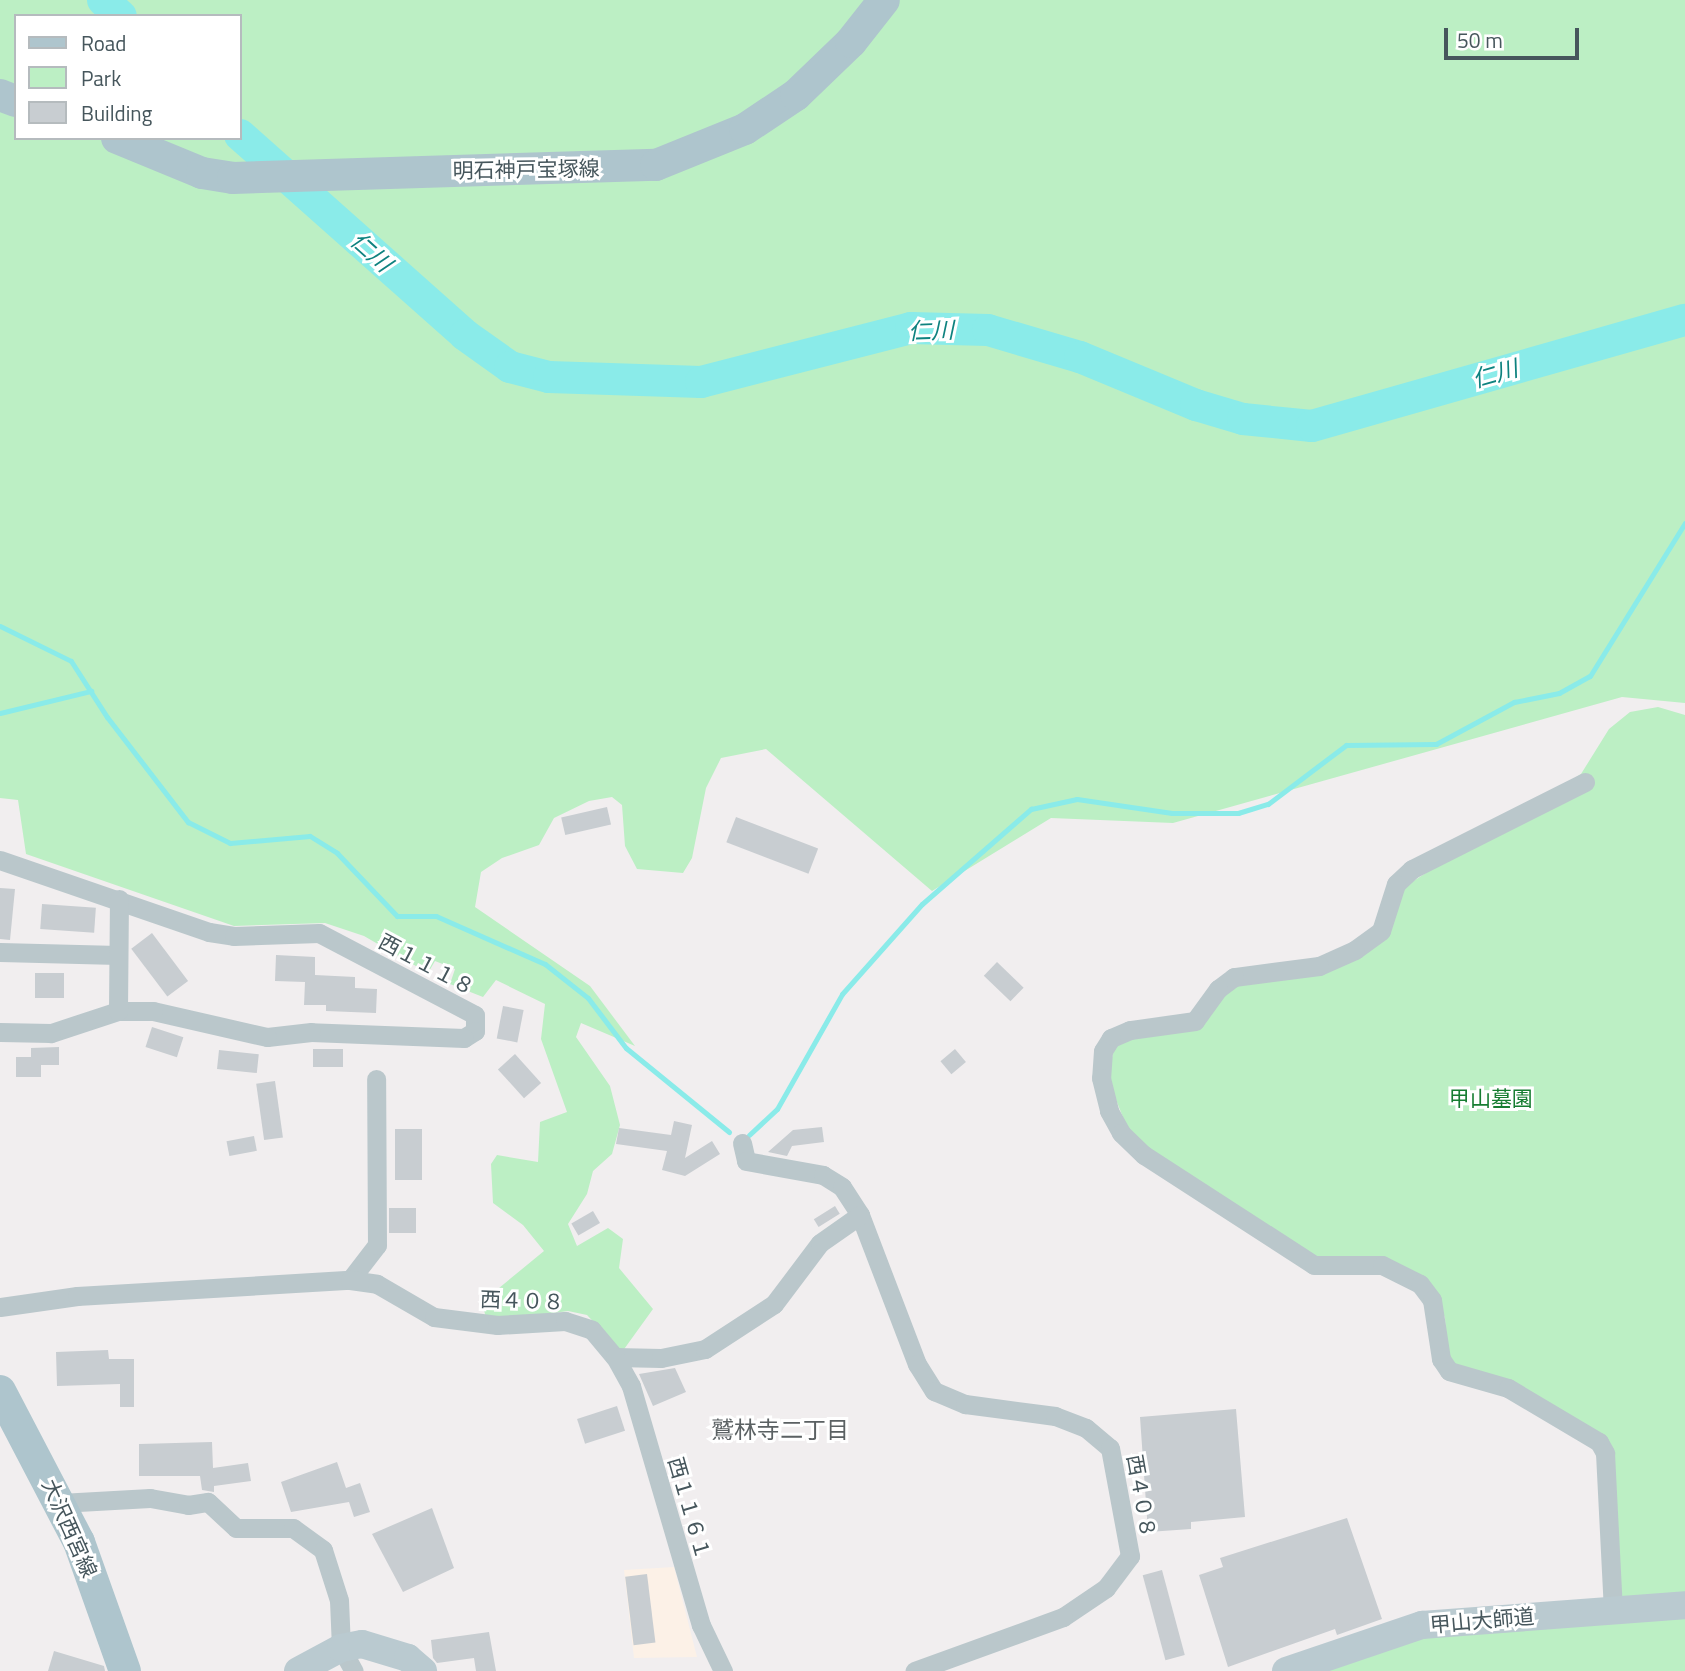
<!DOCTYPE html>
<meta charset="utf-8">
<style>
body{margin:0}
#map{position:relative;width:1685px;height:1671px;overflow:hidden;background:#f1eeef;font-family:"Titillium Web","Noto Sans JP",sans-serif}
div>[style]{position:absolute}
[style*='--x']{left:calc(var(--x)*1px);top:calc(var(--y)*1px);width:calc(var(--w)*1px);rotate:calc(var(--a)*1deg)}
.commercial>*{inset:0;background:#fcf1e7}
.green>*{inset:0;background:#bcefc4}
.stream>*{height:5px;margin:-2.5px;padding:0 2.5px;transform-origin:2.5px;border-radius:2.5px;background:#8aebe9}
.river>*{height:32px;margin:-16px;padding:0 16px;transform-origin:16px;border-radius:16px;background:#8aebe9}
.building>*{inset:0;background:#c8cdd1;transform-origin:0 0}
.street>*{height:19px;margin:-9.5px;padding:0 9.5px;transform-origin:9.5px;border-radius:9.5px;background:#bac7cb}
.secondary>*{height:28px;margin:-14px;padding:0 14px;transform-origin:14px;border-radius:14px;background:#bacad0}
.primary>*{height:32px;margin:-16px;padding:0 16px;transform-origin:16px;border-radius:16px;background:#aec5cd}
span{translate:-50% -50%;white-space:nowrap;text-align:center;line-height:1.15;-webkit-text-stroke:6px #fff;paint-order:stroke}
.street-label{font-size:21px;color:#46565c}
.park-label{font-size:21px;color:#177d32}
.water-label{font-size:23px;color:#0e827f;font-style:italic}
.neighbourhood-label{font-size:23px;color:#5b6163}
.legend{position:absolute;left:14px;top:14px;width:228px;height:126px;box-sizing:border-box;background:#fff;border:2px solid #b5bbbe;margin:0;padding:9px 12px;list-style:none;font-size:21px;color:#46565c}
.legend li{display:flex;align-items:center;gap:14px;height:35px}
.legend b{width:35px;border:2px solid #b5bbbe}
.scale{position:absolute;left:1444px;top:28px;width:135px;height:32px;box-sizing:border-box;border:4px solid #46565c;border-top:0;padding-left:9px;font-size:21px;line-height:24px;white-space:nowrap;color:#46565c;-webkit-text-stroke:5px #fff;paint-order:stroke}
</style>
<div id="map">
<div class="commercial">
<div style="clip-path:polygon(674px 1567px,697px 1657px,634px 1658px,624px 1570px)"></div>
</div>
<div class="green">
<div style="clip-path:polygon(evenodd,0 0,1685px 0,1685px 703px,1622px 697px,1173px 823px,1051px 818px,932px 891px,766px 749px,721px 758px,706px 788px,692px 858px,683px 873px,637px 869px,625px 846px,622px 805px,612px 797px,589px 801px,554px 818px,539px 845px,502px 858px,481px 872px,475px 907px,590px 986px,635px 1046px,581px 1023px,576px 1037px,610px 1086px,620px 1125px,612px 1154px,593px 1171px,587px 1194px,568px 1224px,577px 1246px,608px 1228px,623px 1239px,619px 1268px,653px 1309px,622px 1352px,587px 1315px,568px 1311px,487px 1322px,482px 1302px,544px 1251px,523px 1225px,493px 1203px,491px 1164px,497px 1155px,538px 1162px,540px 1122px,567px 1112px,541px 1039px,545px 1004px,496px 980px,483px 997px,450px 984px,455px 969px,435px 961px,428px 973px,364px 936px,325px 923px,234px 926px,26px 854px,18px 800px,0 798px,0 0,16px 16px,240px 16px,240px 138px,16px 138px,16px 16px)"></div>
<div style="clip-path:polygon(1658px 707px,1685px 715px,1685px 1594px,1619px 1599px,1611px 1452px,1454px 1367px,1447px 1356px,1445px 1318px,1437px 1297px,1424px 1281px,1314px 1256px,1148px 1151px,1128px 1130px,1107px 1077px,1116px 1042px,1196px 1028px,1237px 983px,1359px 955px,1404px 887px,1581px 774px,1609px 729px,1630px 712px)"></div>
<div style="clip-path:polygon(1685px 1615px,1685px 1671px,1318px 1671px,1424px 1634px)"></div>
</div>
<div class="stream">
<div style="--x:0;--y:626;--w:79;--a:26.2"></div>
<div style="--x:71;--y:661;--w:67;--a:57.3"></div>
<div style="--x:107;--y:717;--w:133;--a:52.4"></div>
<div style="--x:188;--y:822;--w:47;--a:26.6"></div>
<div style="--x:230;--y:843;--w:80;--a:-5"></div>
<div style="--x:310;--y:836;--w:32;--a:32"></div>
<div style="--x:337;--y:853;--w:87;--a:46.4"></div>
<div style="--x:397;--y:916;--w:39;--a:0"></div>
<div style="--x:436;--y:916;--w:119;--a:23.8"></div>
<div style="--x:545;--y:964;--w:55;--a:38.3"></div>
<div style="--x:588;--y:998;--w:63;--a:52.8"></div>
<div style="--x:626;--y:1048;--w:133;--a:39.2"></div>
<div style="--x:0;--y:713;--w:94;--a:-13.6"></div>
<div style="--x:749;--y:1135;--w:38;--a:-43"></div>
<div style="--x:777;--y:1109;--w:132;--a:-60.5"></div>
<div style="--x:842;--y:994;--w:120;--a:-48.4"></div>
<div style="--x:922;--y:904;--w:145;--a:-41.1"></div>
<div style="--x:1031;--y:809;--w:47;--a:-12.3"></div>
<div style="--x:1077;--y:799;--w:96;--a:8.4"></div>
<div style="--x:1172;--y:813;--w:66;--a:0"></div>
<div style="--x:1238;--y:813;--w:31;--a:-17"></div>
<div style="--x:1268;--y:804;--w:98;--a:-37.1"></div>
<div style="--x:1346;--y:745;--w:90;--a:-0.6"></div>
<div style="--x:1436;--y:744;--w:89;--a:-28.3"></div>
<div style="--x:1514;--y:702;--w:46;--a:-11.3"></div>
<div style="--x:1559;--y:693;--w:35;--a:-29"></div>
<div style="--x:1590;--y:676;--w:180;--a:-58.2"></div>
</div>
<div class="river">
<div style="--x:103;--y:0;--w:24;--a:42"></div>
<div style="--x:240;--y:135;--w:301;--a:41.6"></div>
<div style="--x:465;--y:335;--w:55;--a:35.4"></div>
<div style="--x:510;--y:367;--w:40;--a:14.4"></div>
<div style="--x:549;--y:377;--w:152;--a:1.9"></div>
<div style="--x:701;--y:382;--w:217;--a:-14.4"></div>
<div style="--x:911;--y:328;--w:77;--a:1.5"></div>
<div style="--x:988;--y:330;--w:96;--a:16.4"></div>
<div style="--x:1080;--y:357;--w:126;--a:22.5"></div>
<div style="--x:1196;--y:405;--w:49;--a:16.6"></div>
<div style="--x:1243;--y:419;--w:69;--a:5.8"></div>
<div style="--x:1312;--y:426;--w:388;--a:-15.9"></div>
</div>
<div class="building">
<div style="left:607px;top:807px;width:18px;height:47px;rotate:77deg"></div>
<div style="left:736px;top:817px;width:88px;height:27px;rotate:21deg"></div>
<div style="clip-path:polygon(0 888px,15px 889px,10px 940px,0 939px)"></div>
<div style="left:42px;top:904px;width:54px;height:25px;rotate:4deg"></div>
<div style="left:152px;top:933px;width:60px;height:26px;rotate:53deg"></div>
<div style="clip-path:polygon(276px 955px,315px 957px,315px 975px,355px 977px,355px 988px,377px 989px,376px 1013px,326px 1011px,326px 1005px,304px 1005px,305px 982px,275px 981px)"></div>
<div style="left:997px;top:962px;width:37px;height:19px;rotate:44deg"></div>
<div style="left:35px;top:973px;width:29px;height:25px"></div>
<div style="left:503px;top:1006px;width:21px;height:33px;rotate:11deg"></div>
<div style="left:152px;top:1027px;width:33px;height:21px;rotate:18deg"></div>
<div style="clip-path:polygon(59px 1047px,59px 1065px,41px 1065px,41px 1077px,16px 1077px,16px 1057px,31px 1057px,31px 1048px)"></div>
<div style="left:343px;top:1049px;width:18px;height:30px;rotate:90deg"></div>
<div style="left:955px;top:1049px;width:17px;height:19px;rotate:50deg"></div>
<div style="left:219px;top:1050px;width:40px;height:19px;rotate:6deg"></div>
<div style="left:515px;top:1054px;width:39px;height:23px;rotate:48deg"></div>
<div style="left:275px;top:1081px;width:57px;height:19px;rotate:82deg"></div>
<div style="clip-path:polygon(674px 1121px,692px 1125px,685px 1158px,712px 1141px,720px 1154px,685px 1176px,662px 1170px,667px 1151px,616px 1144px,619px 1128px,671px 1135px)"></div>
<div style="clip-path:polygon(822px 1127px,824px 1142px,792px 1146px,787px 1156px,768px 1152px,793px 1130px)"></div>
<div style="left:395px;top:1129px;width:27px;height:51px"></div>
<div style="left:254px;top:1136px;width:15px;height:28px;rotate:79deg"></div>
<div style="left:835px;top:1206px;width:9px;height:25px;rotate:58deg"></div>
<div style="left:389px;top:1208px;width:27px;height:25px"></div>
<div style="left:593px;top:1211px;width:14px;height:25px;rotate:60deg"></div>
<div style="clip-path:polygon(108px 1350px,109px 1359px,134px 1359px,134px 1407px,120px 1407px,120px 1384px,57px 1386px,56px 1352px)"></div>
<div style="clip-path:polygon(675px 1368px,686px 1392px,653px 1406px,639px 1374px)"></div>
<div style="left:617px;top:1406px;width:26px;height:42px;rotate:72deg"></div>
<div style="clip-path:polygon(1236px 1409px,1245px 1517px,1191px 1522px,1191px 1529px,1148px 1532px,1140px 1417px)"></div>
<div style="clip-path:polygon(212px 1442px,213px 1468px,248px 1463px,251px 1481px,214px 1486px,214px 1492px,202px 1490px,200px 1476px,139px 1476px,139px 1444px)"></div>
<div style="clip-path:polygon(337px 1462px,346px 1488px,360px 1483px,370px 1512px,354px 1517px,349px 1502px,291px 1512px,281px 1482px)"></div>
<div style="clip-path:polygon(432px 1508px,454px 1568px,403px 1592px,372px 1534px)"></div>
<div style="clip-path:polygon(1347px 1518px,1382px 1619px,1337px 1635px,1335px 1629px,1228px 1667px,1199px 1575px,1223px 1567px,1220px 1558px)"></div>
<div style="left:1162px;top:1570px;width:88px;height:20px;rotate:75deg"></div>
<div style="left:647px;top:1574px;width:69px;height:22px;rotate:83deg"></div>
<div style="clip-path:polygon(489px 1632px,496px 1671px,476px 1671px,474px 1658px,437px 1663px,433px 1658px,431px 1640px)"></div>
<div style="clip-path:polygon(54px 1651px,104px 1666px,105px 1671px,48px 1671px)"></div>
</div>
<div class="street">
<div style="--x:1585;--y:782;--w:194;--a:153.3"></div>
<div style="--x:1412;--y:869;--w:22;--a:137"></div>
<div style="--x:1396;--y:884;--w:49;--a:107.7"></div>
<div style="--x:1381;--y:931;--w:32;--a:144"></div>
<div style="--x:1355;--y:950;--w:39;--a:156"></div>
<div style="--x:1319;--y:966;--w:86;--a:172.6"></div>
<div style="--x:1234;--y:977;--w:20;--a:143"></div>
<div style="--x:1218;--y:989;--w:39;--a:126"></div>
<div style="--x:1195;--y:1021;--w:66;--a:172.1"></div>
<div style="--x:1130;--y:1030;--w:21;--a:157"></div>
<div style="--x:1111;--y:1038;--w:15;--a:122"></div>
<div style="--x:1103;--y:1051;--w:27;--a:94"></div>
<div style="--x:1101;--y:1078;--w:34;--a:76"></div>
<div style="--x:1109;--y:1111;--w:25;--a:61"></div>
<div style="--x:1121;--y:1133;--w:32;--a:44"></div>
<div style="--x:1144;--y:1155;--w:202;--a:32.9"></div>
<div style="--x:1314;--y:1265;--w:68;--a:0"></div>
<div style="--x:1382;--y:1265;--w:42;--a:26.6"></div>
<div style="--x:1420;--y:1284;--w:20;--a:53"></div>
<div style="--x:1432;--y:1300;--w:60;--a:81.3"></div>
<div style="--x:1441;--y:1359;--w:14;--a:56"></div>
<div style="--x:1449;--y:1371;--w:61;--a:16.1"></div>
<div style="--x:1508;--y:1388;--w:106;--a:30.7"></div>
<div style="--x:1599;--y:1442;--w:13;--a:61"></div>
<div style="--x:1605;--y:1453;--w:156;--a:87.1"></div>
<div style="--x:0;--y:860;--w:221;--a:19"></div>
<div style="--x:209;--y:932;--w:25;--a:9"></div>
<div style="--x:234;--y:936;--w:85;--a:-2"></div>
<div style="--x:319;--y:933;--w:176;--a:27.7"></div>
<div style="--x:475;--y:1015;--w:16;--a:90"></div>
<div style="--x:475;--y:1031;--w:13;--a:148"></div>
<div style="--x:464;--y:1038;--w:153;--a:-177.8"></div>
<div style="--x:311;--y:1032;--w:44;--a:173.5"></div>
<div style="--x:267;--y:1037;--w:117;--a:-167.2"></div>
<div style="--x:153;--y:1011;--w:35;--a:180"></div>
<div style="--x:118;--y:1011;--w:71;--a:161.8"></div>
<div style="--x:51;--y:1033;--w:51;--a:-178.9"></div>
<div style="--x:0;--y:952;--w:118;--a:1.5"></div>
<div style="--x:118;--y:1011;--w:112;--a:-89.5"></div>
<div style="--x:742;--y:1143;--w:18;--a:77"></div>
<div style="--x:746;--y:1161;--w:78;--a:10.3"></div>
<div style="--x:823;--y:1175;--w:22;--a:32"></div>
<div style="--x:842;--y:1187;--w:33;--a:57"></div>
<div style="--x:860;--y:1215;--w:160;--a:69.1"></div>
<div style="--x:917;--y:1364;--w:32;--a:58"></div>
<div style="--x:934;--y:1391;--w:34;--a:23"></div>
<div style="--x:965;--y:1404;--w:91;--a:7.6"></div>
<div style="--x:1055;--y:1416;--w:33;--a:21"></div>
<div style="--x:1086;--y:1428;--w:31;--a:40"></div>
<div style="--x:1110;--y:1448;--w:110;--a:79.5"></div>
<div style="--x:1130;--y:1556;--w:40;--a:127"></div>
<div style="--x:1106;--y:1588;--w:52;--a:146"></div>
<div style="--x:1063;--y:1617;--w:158;--a:160"></div>
<div style="--x:350;--y:1280;--w:44;--a:-52.4"></div>
<div style="--x:377;--y:1245;--w:166;--a:-90.3"></div>
<div style="--x:0;--y:1307;--w:78;--a:-8.1"></div>
<div style="--x:77;--y:1296;--w:273;--a:-3.4"></div>
<div style="--x:350;--y:1280;--w:27;--a:8"></div>
<div style="--x:377;--y:1284;--w:66;--a:30.1"></div>
<div style="--x:434;--y:1317;--w:64;--a:7.2"></div>
<div style="--x:497;--y:1325;--w:68;--a:-3.4"></div>
<div style="--x:565;--y:1321;--w:28;--a:18"></div>
<div style="--x:592;--y:1330;--w:35;--a:50"></div>
<div style="--x:615;--y:1357;--w:46;--a:1.2"></div>
<div style="--x:661;--y:1358;--w:45;--a:-11.6"></div>
<div style="--x:705;--y:1349;--w:82;--a:-33.1"></div>
<div style="--x:774;--y:1304;--w:76;--a:-53"></div>
<div style="--x:820;--y:1243;--w:49;--a:-35"></div>
<div style="--x:615;--y:1357;--w:33;--a:61"></div>
<div style="--x:631;--y:1386;--w:249;--a:73.7"></div>
<div style="--x:701;--y:1625;--w:51;--a:64.4"></div>
<div style="--x:60;--y:1503;--w:90;--a:-3.2"></div>
<div style="--x:150;--y:1498;--w:39;--a:10"></div>
<div style="--x:188;--y:1505;--w:20;--a:-9"></div>
<div style="--x:208;--y:1502;--w:38;--a:43"></div>
<div style="--x:236;--y:1528;--w:57;--a:0"></div>
<div style="--x:293;--y:1528;--w:37;--a:36"></div>
<div style="--x:323;--y:1550;--w:52;--a:72.3"></div>
<div style="--x:339;--y:1600;--w:48;--a:87.6"></div>
<div style="--x:341;--y:1648;--w:26;--a:61"></div>
</div>
<div class="secondary">
<div style="--x:298;--y:1671;--w:49;--a:-28.1"></div>
<div style="--x:341;--y:1648;--w:21;--a:-11"></div>
<div style="--x:362;--y:1644;--w:48;--a:16.9"></div>
<div style="--x:408;--y:1658;--w:20;--a:41"></div>
<div style="--x:1286;--y:1671;--w:144;--a:-18.7"></div>
<div style="--x:1422;--y:1625;--w:264;--a:-4.3"></div>
</div>
<div class="primary">
<div style="--x:0;--y:95;--w:17;--a:21"></div>
<div style="--x:117;--y:138;--w:92;--a:22.4"></div>
<div style="--x:202;--y:173;--w:31;--a:9"></div>
<div style="--x:233;--y:178;--w:423;--a:-1.8"></div>
<div style="--x:656;--y:165;--w:96;--a:-22"></div>
<div style="--x:745;--y:129;--w:61;--a:-33.7"></div>
<div style="--x:796;--y:95;--w:76;--a:-43.9"></div>
<div style="--x:851;--y:42;--w:53;--a:-51.8"></div>
<div style="--x:0;--y:1391;--w:170;--a:62.4"></div>
<div style="--x:79;--y:1542;--w:137;--a:70.4"></div>
</div>
<div class="street-label">
<span style="left:526px;top:169px;rotate:-1deg">明石神戸宝塚線</span>
<span style="left:427px;top:964px;rotate:28deg">西１１１８</span>
<span style="left:522px;top:1300px;rotate:2deg">西４０８</span>
<span style="left:1142px;top:1496px;rotate:80deg">西４０８</span>
<span style="left:690px;top:1508px;rotate:74deg">西１１６１</span>
<span style="left:70px;top:1528px;rotate:66deg">大沢西宮線</span>
<span style="left:1482px;top:1620px;rotate:-5deg">甲山大師道</span>
</div>
<div class="park-label">
<span style="left:1491px;top:1098px">甲山墓園</span>
</div>
<div class="water-label">
<span style="left:371px;top:252px;rotate:42deg">仁川</span>
<span style="left:931px;top:331px;rotate:-2deg">仁川</span>
<span style="left:1495px;top:374px;rotate:-16deg">仁川</span>
</div>
<div class="neighbourhood-label">
<span style="left:780px;top:1430px">鷲林寺二丁目</span>
</div>
<ul class="legend">
<li><b style="height:9px;background:#aec5cd"></b>Road</li>
<li><b style="height:19px;background:#bcefc4"></b>Park</li>
<li><b style="height:19px;background:#c8cdd1"></b>Building</li>
</ul>
<div class="scale">50 m</div>
</div>
